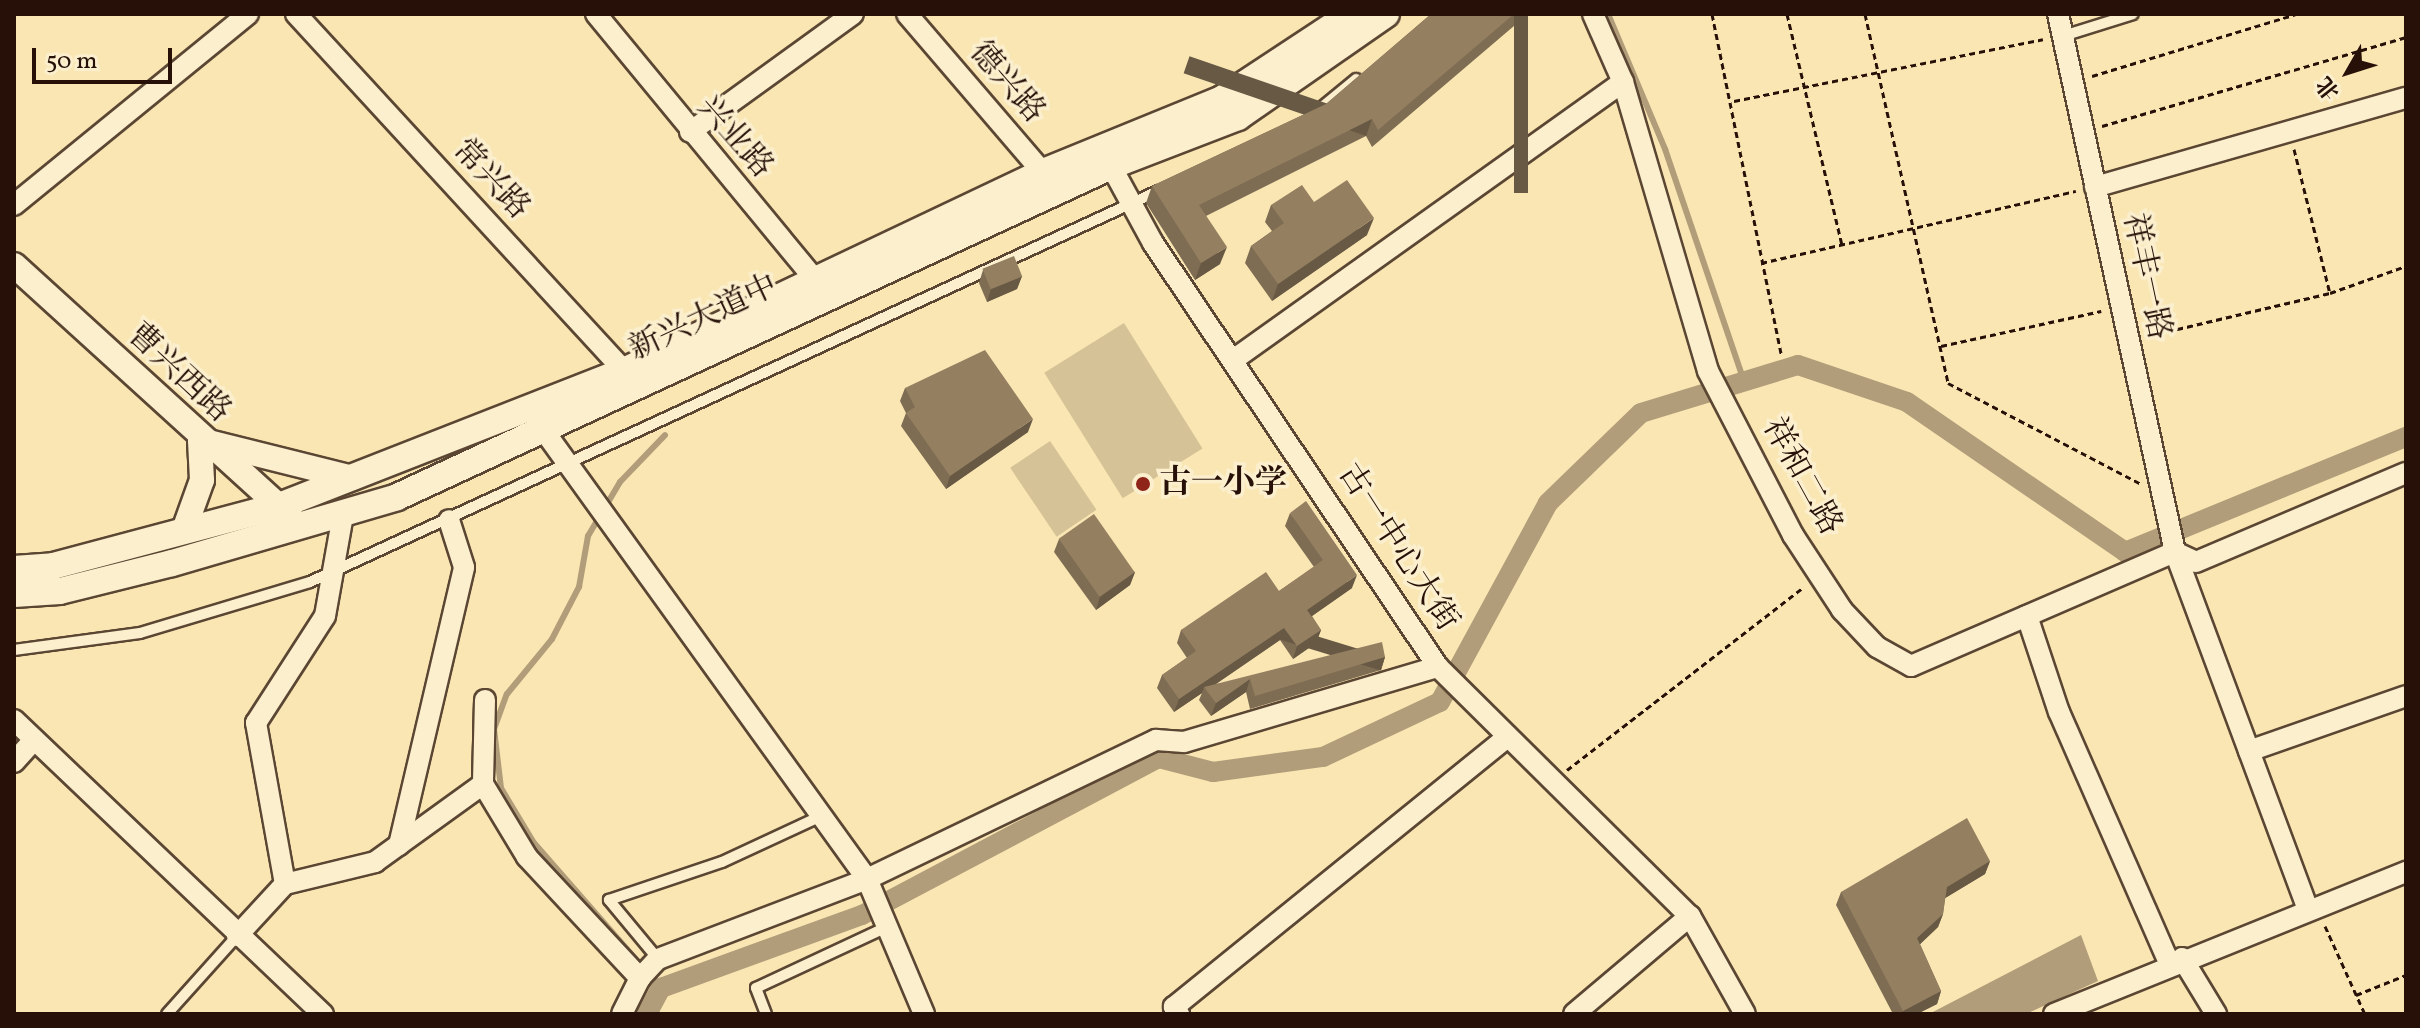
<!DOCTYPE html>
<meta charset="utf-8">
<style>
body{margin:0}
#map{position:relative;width:2420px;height:1028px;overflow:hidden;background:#f9e6b3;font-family:Vollkorn,"Noto Serif SC",serif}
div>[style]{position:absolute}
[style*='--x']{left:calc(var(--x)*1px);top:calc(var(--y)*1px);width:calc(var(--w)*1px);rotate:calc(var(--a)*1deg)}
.green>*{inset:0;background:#d5c296;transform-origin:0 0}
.water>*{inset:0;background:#b19d79}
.stream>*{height:6px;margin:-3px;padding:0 3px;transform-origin:3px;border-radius:3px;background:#b19d79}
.canal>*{height:20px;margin:-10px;padding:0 10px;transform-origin:10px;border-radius:10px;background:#b19d79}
.path>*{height:3px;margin-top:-1.5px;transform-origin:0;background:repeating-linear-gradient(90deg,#261008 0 6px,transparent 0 10px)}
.roads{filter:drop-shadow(2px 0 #5b4633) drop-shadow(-2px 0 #5b4633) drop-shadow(0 2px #5b4633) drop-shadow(0 -2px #5b4633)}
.service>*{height:10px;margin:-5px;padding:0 5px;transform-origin:5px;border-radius:5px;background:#fbefce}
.minor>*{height:20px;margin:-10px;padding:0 10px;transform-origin:10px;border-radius:10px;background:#fbefce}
.tertiary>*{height:24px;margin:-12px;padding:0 12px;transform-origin:12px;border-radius:12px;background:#fbefce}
.secondary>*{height:26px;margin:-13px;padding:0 13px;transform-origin:13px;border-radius:13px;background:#fbefce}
.wall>*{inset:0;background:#7f6d53}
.shaded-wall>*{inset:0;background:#685944;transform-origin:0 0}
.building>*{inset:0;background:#947f61;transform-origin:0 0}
.dots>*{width:22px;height:22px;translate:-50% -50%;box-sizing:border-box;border:4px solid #fbefce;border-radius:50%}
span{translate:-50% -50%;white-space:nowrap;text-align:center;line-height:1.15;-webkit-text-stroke:7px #fbefce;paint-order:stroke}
.street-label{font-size:32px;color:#261008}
.poi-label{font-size:32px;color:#261008;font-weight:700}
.left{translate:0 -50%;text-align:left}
.frame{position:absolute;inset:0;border:16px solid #261008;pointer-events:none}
.north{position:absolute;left:2308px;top:32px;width:80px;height:80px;-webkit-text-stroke:6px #fbefce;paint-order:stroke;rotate:231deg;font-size:22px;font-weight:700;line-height:32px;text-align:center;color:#261008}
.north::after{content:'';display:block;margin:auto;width:28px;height:36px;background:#261008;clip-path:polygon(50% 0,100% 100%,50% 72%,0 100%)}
.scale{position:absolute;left:32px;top:48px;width:140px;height:36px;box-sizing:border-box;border:4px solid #261008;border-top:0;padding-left:10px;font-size:24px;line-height:28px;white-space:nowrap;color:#261008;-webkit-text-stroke:6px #fbefce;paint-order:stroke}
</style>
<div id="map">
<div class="green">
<div style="left:1124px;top:323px;width:148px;height:94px;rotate:58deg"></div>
<div style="left:1050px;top:441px;width:83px;height:48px;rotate:56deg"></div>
</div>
<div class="water">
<div style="clip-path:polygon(2081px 935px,2098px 981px,2026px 1014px,1929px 1014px)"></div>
</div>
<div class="stream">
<div style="--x:1608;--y:14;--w:147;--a:67.1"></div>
<div style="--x:1665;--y:149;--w:245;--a:71.2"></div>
<div style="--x:661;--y:988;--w:193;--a:-131.2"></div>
<div style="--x:534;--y:843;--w:64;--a:-121"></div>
<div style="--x:501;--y:788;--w:59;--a:-96.8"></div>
<div style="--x:494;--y:729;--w:37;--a:-70"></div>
<div style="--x:507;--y:694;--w:71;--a:-50.7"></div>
<div style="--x:552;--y:639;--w:59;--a:-62.6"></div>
<div style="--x:579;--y:587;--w:52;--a:-80"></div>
<div style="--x:588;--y:536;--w:63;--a:-59.3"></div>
<div style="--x:620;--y:482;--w:65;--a:-46.2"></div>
</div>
<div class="canal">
<div style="--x:647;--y:1014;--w:30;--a:-62"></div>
<div style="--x:661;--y:988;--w:214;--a:-20"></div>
<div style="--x:862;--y:915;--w:336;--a:-27.9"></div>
<div style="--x:1159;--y:758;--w:56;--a:14.5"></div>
<div style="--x:1213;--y:772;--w:111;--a:-7.8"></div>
<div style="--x:1323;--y:757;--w:129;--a:-25.2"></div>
<div style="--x:1440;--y:702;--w:226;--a:-61.5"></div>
<div style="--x:1548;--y:503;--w:129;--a:-44.1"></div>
<div style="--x:1641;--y:413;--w:164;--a:-17"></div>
<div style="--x:1798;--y:365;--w:115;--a:18.7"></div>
<div style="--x:1907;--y:402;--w:265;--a:34.5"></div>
<div style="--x:2125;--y:552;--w:304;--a:-22.3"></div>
</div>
<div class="path">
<div style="--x:1712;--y:14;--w:347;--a:78.5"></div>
<div style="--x:1787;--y:14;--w:236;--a:76.6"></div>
<div style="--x:1865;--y:14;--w:378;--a:77.3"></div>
<div style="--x:1948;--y:383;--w:218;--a:27.6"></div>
<div style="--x:2092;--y:76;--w:213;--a:-16.9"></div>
<div style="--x:1734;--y:101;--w:315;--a:-11.3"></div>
<div style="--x:2102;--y:126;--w:317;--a:-16.3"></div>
<div style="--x:2294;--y:149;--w:148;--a:76"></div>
<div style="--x:1761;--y:263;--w:323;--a:-12.9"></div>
<div style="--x:2148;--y:336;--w:187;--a:-13.3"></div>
<div style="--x:2330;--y:293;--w:81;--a:-19.6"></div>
<div style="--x:1941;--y:346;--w:164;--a:-12.3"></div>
<div style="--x:1567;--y:770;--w:299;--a:-37.7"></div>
<div style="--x:2325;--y:926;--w:97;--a:65.6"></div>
<div style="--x:2356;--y:995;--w:54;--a:-21.8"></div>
</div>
<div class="roads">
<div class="service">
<div style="--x:2063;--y:36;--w:73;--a:-17.4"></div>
<div style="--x:1316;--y:112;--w:52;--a:-39.5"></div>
<div style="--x:14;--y:650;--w:127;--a:-7.7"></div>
<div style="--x:140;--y:633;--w:177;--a:-16.7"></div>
<div style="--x:310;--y:582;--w:934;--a:-24.75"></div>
<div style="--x:658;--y:959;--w:77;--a:-129.7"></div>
<div style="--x:609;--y:900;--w:119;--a:-18.6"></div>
<div style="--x:722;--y:862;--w:109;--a:-24.9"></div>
<div style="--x:167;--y:1014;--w:105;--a:-48.1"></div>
<div style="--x:766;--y:1014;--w:28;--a:-111"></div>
<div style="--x:756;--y:988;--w:147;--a:-25"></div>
</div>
<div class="minor">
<div style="--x:296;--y:14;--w:499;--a:47.4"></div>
<div style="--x:596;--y:14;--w:357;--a:50.5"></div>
<div style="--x:907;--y:14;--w:220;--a:49.4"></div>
<div style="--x:1593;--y:14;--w:74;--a:66.2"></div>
<div style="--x:1623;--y:82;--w:301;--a:73.6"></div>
<div style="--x:1708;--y:371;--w:185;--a:62.6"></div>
<div style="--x:1793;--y:535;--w:90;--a:56.8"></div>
<div style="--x:1842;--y:610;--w:51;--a:46.6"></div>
<div style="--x:1877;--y:647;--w:39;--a:29"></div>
<div style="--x:1911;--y:666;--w:288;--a:-23.4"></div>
<div style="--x:2058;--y:14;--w:551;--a:77.73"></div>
<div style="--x:2175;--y:552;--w:382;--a:69.6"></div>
<div style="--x:690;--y:132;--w:201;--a:-35.9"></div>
<div style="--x:1111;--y:166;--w:88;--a:61.4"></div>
<div style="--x:1153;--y:243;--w:511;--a:56.09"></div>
<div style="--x:1438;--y:667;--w:354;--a:44.7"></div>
<div style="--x:1690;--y:916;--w:112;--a:60.7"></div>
<div style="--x:2095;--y:187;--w:323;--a:-16"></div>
<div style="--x:14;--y:205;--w:302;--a:-39.2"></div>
<div style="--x:1233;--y:360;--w:479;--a:-35.5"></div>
<div style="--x:542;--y:428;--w:556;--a:54.22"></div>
<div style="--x:867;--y:879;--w:147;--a:67.1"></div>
<div style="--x:2175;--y:552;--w:23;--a:25"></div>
<div style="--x:2196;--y:562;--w:228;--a:-23"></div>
<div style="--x:2027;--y:616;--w:101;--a:71.6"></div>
<div style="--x:2059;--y:712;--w:274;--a:66.3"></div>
<div style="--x:485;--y:700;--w:84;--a:91.4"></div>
<div style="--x:483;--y:784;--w:85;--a:58.9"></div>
<div style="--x:527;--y:857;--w:166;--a:47"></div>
<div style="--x:640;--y:978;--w:40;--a:116.6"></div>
<div style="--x:14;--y:720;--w:427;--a:43.6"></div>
<div style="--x:2249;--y:751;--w:166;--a:-19.3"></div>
<div style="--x:14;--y:762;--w:30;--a:-48"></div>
<div style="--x:399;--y:845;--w:285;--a:-76.8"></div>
<div style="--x:464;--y:567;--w:49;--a:-107.7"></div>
<div style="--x:285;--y:884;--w:93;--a:-13.7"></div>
<div style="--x:375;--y:862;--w:133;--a:-35.8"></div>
<div style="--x:237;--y:936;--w:71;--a:-47.3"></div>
<div style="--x:285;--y:884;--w:164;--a:-100.2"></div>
<div style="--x:256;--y:723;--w:127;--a:-57.2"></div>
<div style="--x:325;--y:616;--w:103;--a:-79.9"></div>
<div style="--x:2182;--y:958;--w:66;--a:58.7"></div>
<div style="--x:640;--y:978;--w:26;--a:-47"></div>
<div style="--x:658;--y:959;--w:224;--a:-20.9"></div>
<div style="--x:867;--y:879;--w:321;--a:-25.7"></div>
<div style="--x:1156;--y:740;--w:28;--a:4"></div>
<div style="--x:1184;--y:742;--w:265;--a:-16.5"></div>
<div style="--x:1179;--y:1014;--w:9;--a:-126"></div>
<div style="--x:1174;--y:1007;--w:429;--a:-39"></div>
<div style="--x:1574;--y:1014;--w:152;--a:-40.2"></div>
<div style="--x:2054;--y:1014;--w:380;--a:-22"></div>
</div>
<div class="tertiary">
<div style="--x:14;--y:265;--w:374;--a:42.3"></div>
<div style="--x:184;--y:530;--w:53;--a:-70.2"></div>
<div style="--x:202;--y:480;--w:40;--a:-92.9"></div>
<div style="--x:200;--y:440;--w:157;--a:14"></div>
</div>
<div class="secondary">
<div style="--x:14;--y:569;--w:39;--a:-4"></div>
<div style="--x:53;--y:566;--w:234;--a:-14.9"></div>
<div style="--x:279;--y:506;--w:370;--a:-21.4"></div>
<div style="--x:624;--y:371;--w:464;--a:-25.4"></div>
<div style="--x:1043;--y:172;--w:193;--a:-22.2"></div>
<div style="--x:1222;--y:99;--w:154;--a:-33.4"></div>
<div style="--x:14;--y:594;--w:46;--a:-3.7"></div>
<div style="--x:60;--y:591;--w:115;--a:-14"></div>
<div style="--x:172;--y:563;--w:234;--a:-16.3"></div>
<div style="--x:397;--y:497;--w:787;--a:-24.87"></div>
<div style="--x:1111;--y:166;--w:136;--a:-21.1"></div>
<div style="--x:1238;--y:117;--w:180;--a:-34.8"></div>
</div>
</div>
<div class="wall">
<div style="clip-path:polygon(1431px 14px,1528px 14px,1372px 147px,1366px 136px,1206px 216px,1220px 264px,1195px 280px,1146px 203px,1152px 186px,1326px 104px)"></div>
<div style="clip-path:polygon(1314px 202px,1367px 235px,1272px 301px,1245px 263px,1251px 246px,1272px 231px,1265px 222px,1271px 205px)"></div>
<div style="clip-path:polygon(983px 270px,1022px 276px,1017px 289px,987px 302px,979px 283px)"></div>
<div style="clip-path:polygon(905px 388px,1028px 432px,946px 489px,901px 426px,906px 413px,900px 401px)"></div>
<div style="clip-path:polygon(1290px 513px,1352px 588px,1312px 616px,1321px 630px,1316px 643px,1293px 659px,1280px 640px,1216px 684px,1385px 657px,1381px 670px,1250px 709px,1246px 692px,1211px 716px,1199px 700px,1202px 693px,1174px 712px,1157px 688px,1162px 675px,1187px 658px,1177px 643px,1181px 630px,1279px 591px,1314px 567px,1285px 526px)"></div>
<div style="clip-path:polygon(1059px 539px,1135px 572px,1130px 585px,1096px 610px,1054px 552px)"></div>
<div style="clip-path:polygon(1990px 861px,1985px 874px,1945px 898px,1943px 914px,1938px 927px,1920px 944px,1941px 991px,1937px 1004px,1917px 1014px,1893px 1014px,1836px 905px,1841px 892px)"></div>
</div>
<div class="shaded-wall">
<div style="left:1514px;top:14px;width:14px;height:179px"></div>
<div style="left:1372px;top:119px;width:18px;height:193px;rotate:109deg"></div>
<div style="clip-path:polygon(1374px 218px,1367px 235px,1272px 301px,1278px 284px)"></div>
<div style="clip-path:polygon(1227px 247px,1220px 264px,1195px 280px,1201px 263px)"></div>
<div style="clip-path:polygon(1022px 276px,1017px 289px,987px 302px,991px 289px)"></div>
<div style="clip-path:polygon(1033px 419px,1028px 432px,946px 489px,950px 476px)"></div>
<div style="clip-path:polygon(1135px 572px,1130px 585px,1096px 610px,1100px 597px)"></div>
<div style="clip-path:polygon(1357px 575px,1352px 588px,1302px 623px,1307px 610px)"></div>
<div style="clip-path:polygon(1284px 628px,1280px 640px,1207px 690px,1204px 687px,1202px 693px,1174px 712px,1179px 699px)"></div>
<div style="clip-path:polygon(1321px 630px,1316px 643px,1293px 659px,1297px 646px)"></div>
<div style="left:1385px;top:657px;width:14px;height:136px;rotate:107deg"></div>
<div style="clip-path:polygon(1250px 679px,1246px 692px,1211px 716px,1216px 703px)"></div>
<div style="clip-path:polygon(1990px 861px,1985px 874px,1942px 900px,1947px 887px)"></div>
<div style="clip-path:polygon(1943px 914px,1938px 927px,1913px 951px,1917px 938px)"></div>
<div style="clip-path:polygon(1941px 991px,1937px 1004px,1917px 1014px,1902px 1014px,1903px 1011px)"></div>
</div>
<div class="building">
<div style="clip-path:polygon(1431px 14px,1514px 14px,1378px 130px,1372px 119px,1199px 205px,1227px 247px,1201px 263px,1152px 186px,1326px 104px)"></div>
<div style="clip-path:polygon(1347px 180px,1374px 218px,1278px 284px,1251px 246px,1284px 223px,1271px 205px,1302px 185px,1314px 202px)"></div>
<div style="left:1014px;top:256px;width:22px;height:34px;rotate:68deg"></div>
<div style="clip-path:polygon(985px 350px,1033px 419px,950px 476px,906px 413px,915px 407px,905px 388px)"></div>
<div style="clip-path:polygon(1306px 501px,1357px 575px,1307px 610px,1321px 630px,1297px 646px,1284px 628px,1179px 699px,1162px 675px,1196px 651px,1181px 630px,1266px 572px,1279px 591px,1323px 560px,1290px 513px)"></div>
<div style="left:1094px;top:514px;width:71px;height:43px;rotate:55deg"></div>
<div style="clip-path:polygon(1382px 642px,1385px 657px,1255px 696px,1250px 679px,1216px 703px,1204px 687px)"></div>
<div style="clip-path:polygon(1967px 818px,1990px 861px,1947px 887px,1943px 914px,1917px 938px,1941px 991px,1903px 1011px,1841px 892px)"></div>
</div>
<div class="dots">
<div style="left:1143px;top:484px;background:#8f2418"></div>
</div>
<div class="street-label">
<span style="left:1006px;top:83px;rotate:49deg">德兴路</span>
<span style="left:734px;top:138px;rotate:49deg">兴业路</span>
<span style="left:490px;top:180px;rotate:47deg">常兴路</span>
<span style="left:2145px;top:277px;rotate:78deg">祥丰一路</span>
<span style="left:704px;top:319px;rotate:-25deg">新兴大道中</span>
<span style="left:178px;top:374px;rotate:43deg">曹兴西路</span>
<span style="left:1801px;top:477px;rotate:61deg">祥和二路</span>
<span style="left:1397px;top:548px;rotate:57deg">古一中心大街</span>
</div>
<div class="poi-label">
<span class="left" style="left:1159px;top:484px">古一小学</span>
</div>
<div class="frame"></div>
<div class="north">北</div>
<div class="scale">50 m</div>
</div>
